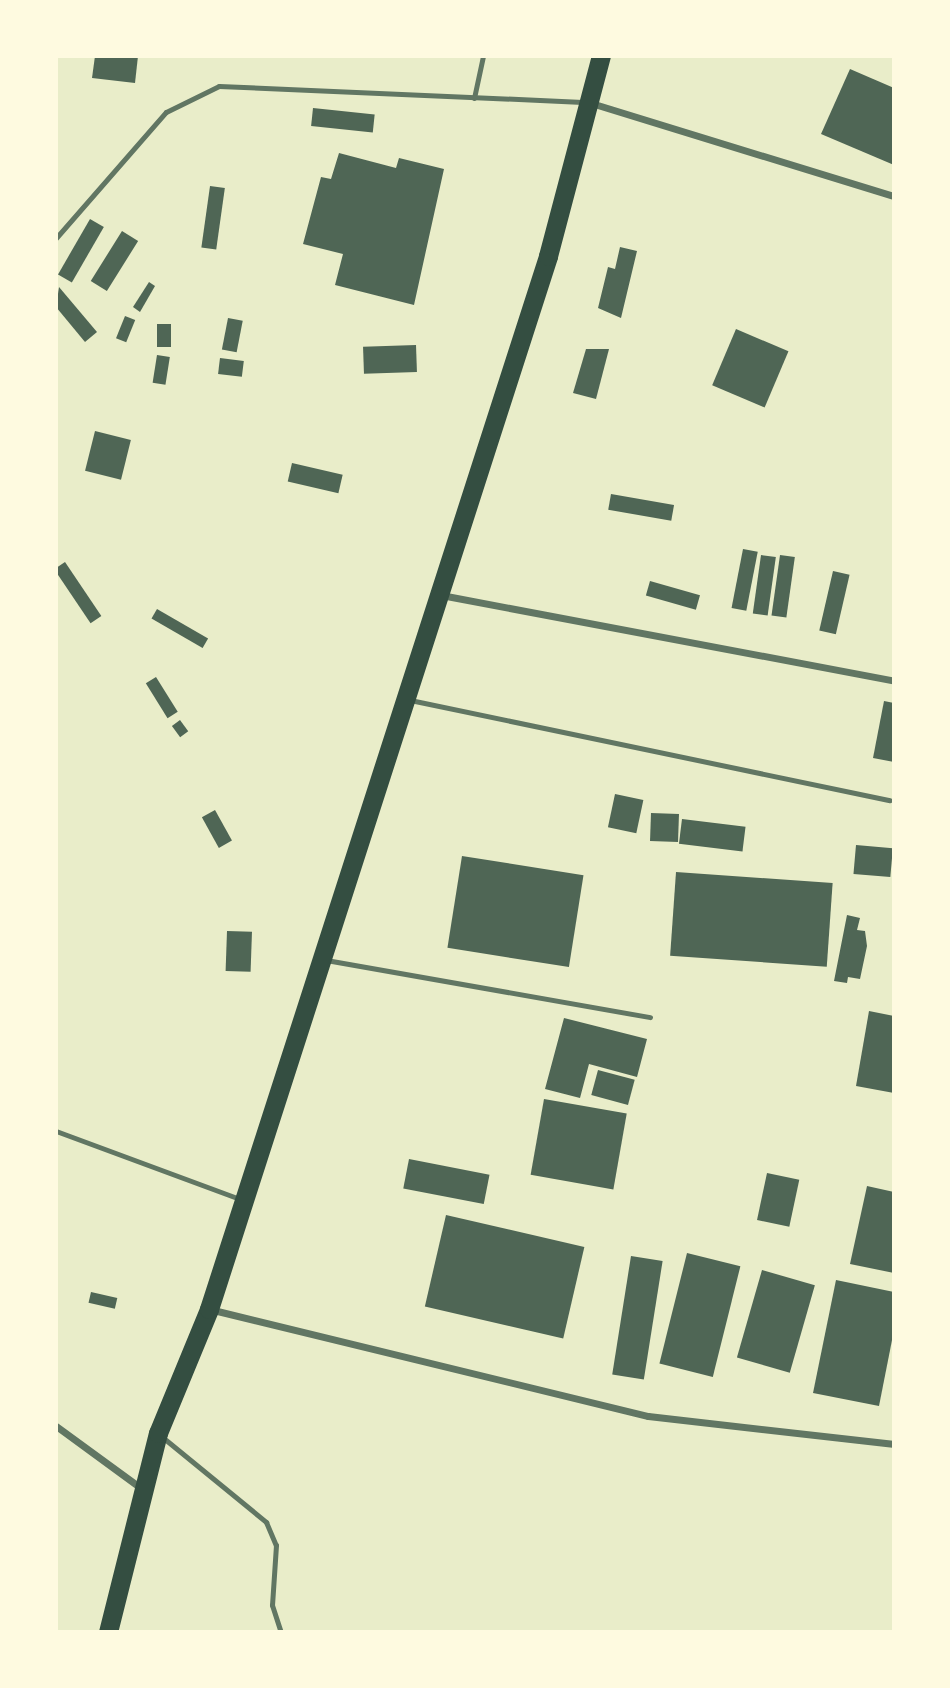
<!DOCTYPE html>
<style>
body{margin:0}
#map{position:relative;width:950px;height:1688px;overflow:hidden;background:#e9edc9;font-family:"Work Sans",sans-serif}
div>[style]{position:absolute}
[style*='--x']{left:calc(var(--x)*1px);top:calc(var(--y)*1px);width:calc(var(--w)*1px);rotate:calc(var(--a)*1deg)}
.building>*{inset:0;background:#4f6655;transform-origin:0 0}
.service>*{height:5px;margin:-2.5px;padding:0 2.5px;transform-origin:2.5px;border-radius:2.5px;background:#617663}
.minor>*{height:7px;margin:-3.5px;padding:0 3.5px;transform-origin:3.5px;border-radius:3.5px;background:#617663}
.trunk>*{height:19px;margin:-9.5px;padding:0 9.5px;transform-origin:9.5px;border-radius:9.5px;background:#344e41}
span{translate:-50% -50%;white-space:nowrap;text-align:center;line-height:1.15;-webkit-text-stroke:5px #fefae0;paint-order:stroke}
.frame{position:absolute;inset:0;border:58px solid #fefae0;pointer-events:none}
</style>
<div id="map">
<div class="building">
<div style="clip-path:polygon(95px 56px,138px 56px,135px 83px,92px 78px)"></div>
<div style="clip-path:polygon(850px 69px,894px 88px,894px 165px,821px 134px)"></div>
<div style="left:313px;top:108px;width:62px;height:18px;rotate:6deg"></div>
<div style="clip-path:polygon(339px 153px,396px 168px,399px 158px,444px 169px,414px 305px,335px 285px,343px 254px,303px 244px,321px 177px,331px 179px)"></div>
<div style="left:210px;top:186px;width:15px;height:62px;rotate:8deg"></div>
<div style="left:90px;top:219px;width:16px;height:64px;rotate:30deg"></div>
<div style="left:122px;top:231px;width:19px;height:59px;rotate:32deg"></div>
<div style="clip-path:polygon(620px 247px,637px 251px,621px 318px,598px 308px,608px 267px,615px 269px)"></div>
<div style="clip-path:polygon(149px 282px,155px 286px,140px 312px,133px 307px)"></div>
<div style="clip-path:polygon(59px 287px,97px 332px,85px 342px,56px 307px)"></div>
<div style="left:125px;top:316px;width:11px;height:24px;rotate:22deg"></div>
<div style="left:228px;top:318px;width:15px;height:32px;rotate:11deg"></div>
<div style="left:171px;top:324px;width:23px;height:14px;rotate:90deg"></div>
<div style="left:736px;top:329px;width:57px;height:61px;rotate:23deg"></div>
<div style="left:416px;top:345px;width:27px;height:53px;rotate:88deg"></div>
<div style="clip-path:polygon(586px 349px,609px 349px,596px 399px,573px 393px)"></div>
<div style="left:157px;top:355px;width:13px;height:28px;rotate:9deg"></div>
<div style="left:220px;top:358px;width:24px;height:16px;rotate:7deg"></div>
<div style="left:95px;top:431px;width:37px;height:41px;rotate:14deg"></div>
<div style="left:292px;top:463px;width:52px;height:19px;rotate:13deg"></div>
<div style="left:611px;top:494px;width:64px;height:16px;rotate:10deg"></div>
<div style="left:743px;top:549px;width:15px;height:60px;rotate:11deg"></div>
<div style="left:761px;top:555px;width:15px;height:59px;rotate:8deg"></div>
<div style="left:780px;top:555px;width:15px;height:61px;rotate:8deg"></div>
<div style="left:65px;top:562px;width:65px;height:13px;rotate:56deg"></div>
<div style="left:833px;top:571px;width:17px;height:61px;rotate:13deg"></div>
<div style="left:650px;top:581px;width:52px;height:15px;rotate:16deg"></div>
<div style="left:157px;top:609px;width:59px;height:11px;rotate:30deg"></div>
<div style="left:156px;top:677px;width:41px;height:12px;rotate:58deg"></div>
<div style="clip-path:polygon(884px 701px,894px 703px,894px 762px,873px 758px)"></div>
<div style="left:180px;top:720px;width:14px;height:10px;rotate:54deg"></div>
<div style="left:615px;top:794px;width:29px;height:34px;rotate:12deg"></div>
<div style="left:215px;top:810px;width:35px;height:15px;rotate:61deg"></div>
<div style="left:651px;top:813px;width:28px;height:28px;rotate:2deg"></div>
<div style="left:682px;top:819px;width:64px;height:25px;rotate:7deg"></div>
<div style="left:856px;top:845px;width:37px;height:29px;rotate:5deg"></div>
<div style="left:462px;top:856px;width:123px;height:93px;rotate:9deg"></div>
<div style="left:676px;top:872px;width:157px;height:84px;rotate:4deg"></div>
<div style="clip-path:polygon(847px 915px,860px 918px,857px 930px,865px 931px,867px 946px,860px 979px,848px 977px,847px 983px,834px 981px)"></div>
<div style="left:227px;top:931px;width:25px;height:40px;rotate:2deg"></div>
<div style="clip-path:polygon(869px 1011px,894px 1016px,894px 1093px,856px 1086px)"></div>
<div style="clip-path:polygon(564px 1018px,647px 1039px,637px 1077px,589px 1064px,580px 1098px,545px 1089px)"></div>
<div style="left:598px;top:1070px;width:38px;height:26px;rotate:15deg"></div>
<div style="left:544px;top:1099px;width:84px;height:77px;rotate:10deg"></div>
<div style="left:409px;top:1159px;width:82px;height:30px;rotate:11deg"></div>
<div style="left:767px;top:1173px;width:33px;height:48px;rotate:12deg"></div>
<div style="clip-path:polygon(867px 1186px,894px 1192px,894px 1273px,850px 1264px)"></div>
<div style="left:446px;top:1215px;width:142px;height:94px;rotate:13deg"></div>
<div style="left:687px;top:1253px;width:55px;height:114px;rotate:14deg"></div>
<div style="left:631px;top:1256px;width:32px;height:120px;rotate:9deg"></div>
<div style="left:762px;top:1270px;width:55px;height:91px;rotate:16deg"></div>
<div style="clip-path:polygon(836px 1280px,894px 1292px,894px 1330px,879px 1406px,813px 1393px)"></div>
<div style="left:91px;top:1292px;width:27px;height:11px;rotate:13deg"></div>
</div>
<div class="service">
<div style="--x:474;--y:98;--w:43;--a:-77.9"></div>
<div style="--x:56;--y:238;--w:167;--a:-48.9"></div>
<div style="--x:166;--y:112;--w:59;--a:-26.1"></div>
<div style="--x:219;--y:86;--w:364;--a:2.5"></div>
<div style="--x:410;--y:700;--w:490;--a:11.8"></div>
<div style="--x:326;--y:960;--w:329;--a:10"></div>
<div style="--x:56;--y:1131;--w:196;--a:20.3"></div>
<div style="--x:161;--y:1436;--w:136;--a:39.3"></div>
<div style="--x:266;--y:1522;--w:25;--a:67"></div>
<div style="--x:276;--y:1545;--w:60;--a:93.8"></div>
<div style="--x:272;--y:1605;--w:28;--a:72"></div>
</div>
<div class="minor">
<div style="--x:591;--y:103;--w:317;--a:17.1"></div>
<div style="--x:441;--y:595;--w:461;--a:10.7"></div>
<div style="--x:209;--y:1309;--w:452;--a:13.7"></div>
<div style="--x:648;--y:1416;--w:248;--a:6.5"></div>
<div style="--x:56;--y:1426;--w:107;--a:36.2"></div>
</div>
<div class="trunk">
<div style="--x:108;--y:1632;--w:205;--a:-75.9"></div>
<div style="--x:158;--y:1433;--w:134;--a:-67.6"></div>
<div style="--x:209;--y:1309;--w:1106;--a:-72.15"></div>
<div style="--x:548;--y:256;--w:207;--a:-75.2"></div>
</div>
<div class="frame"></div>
</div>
